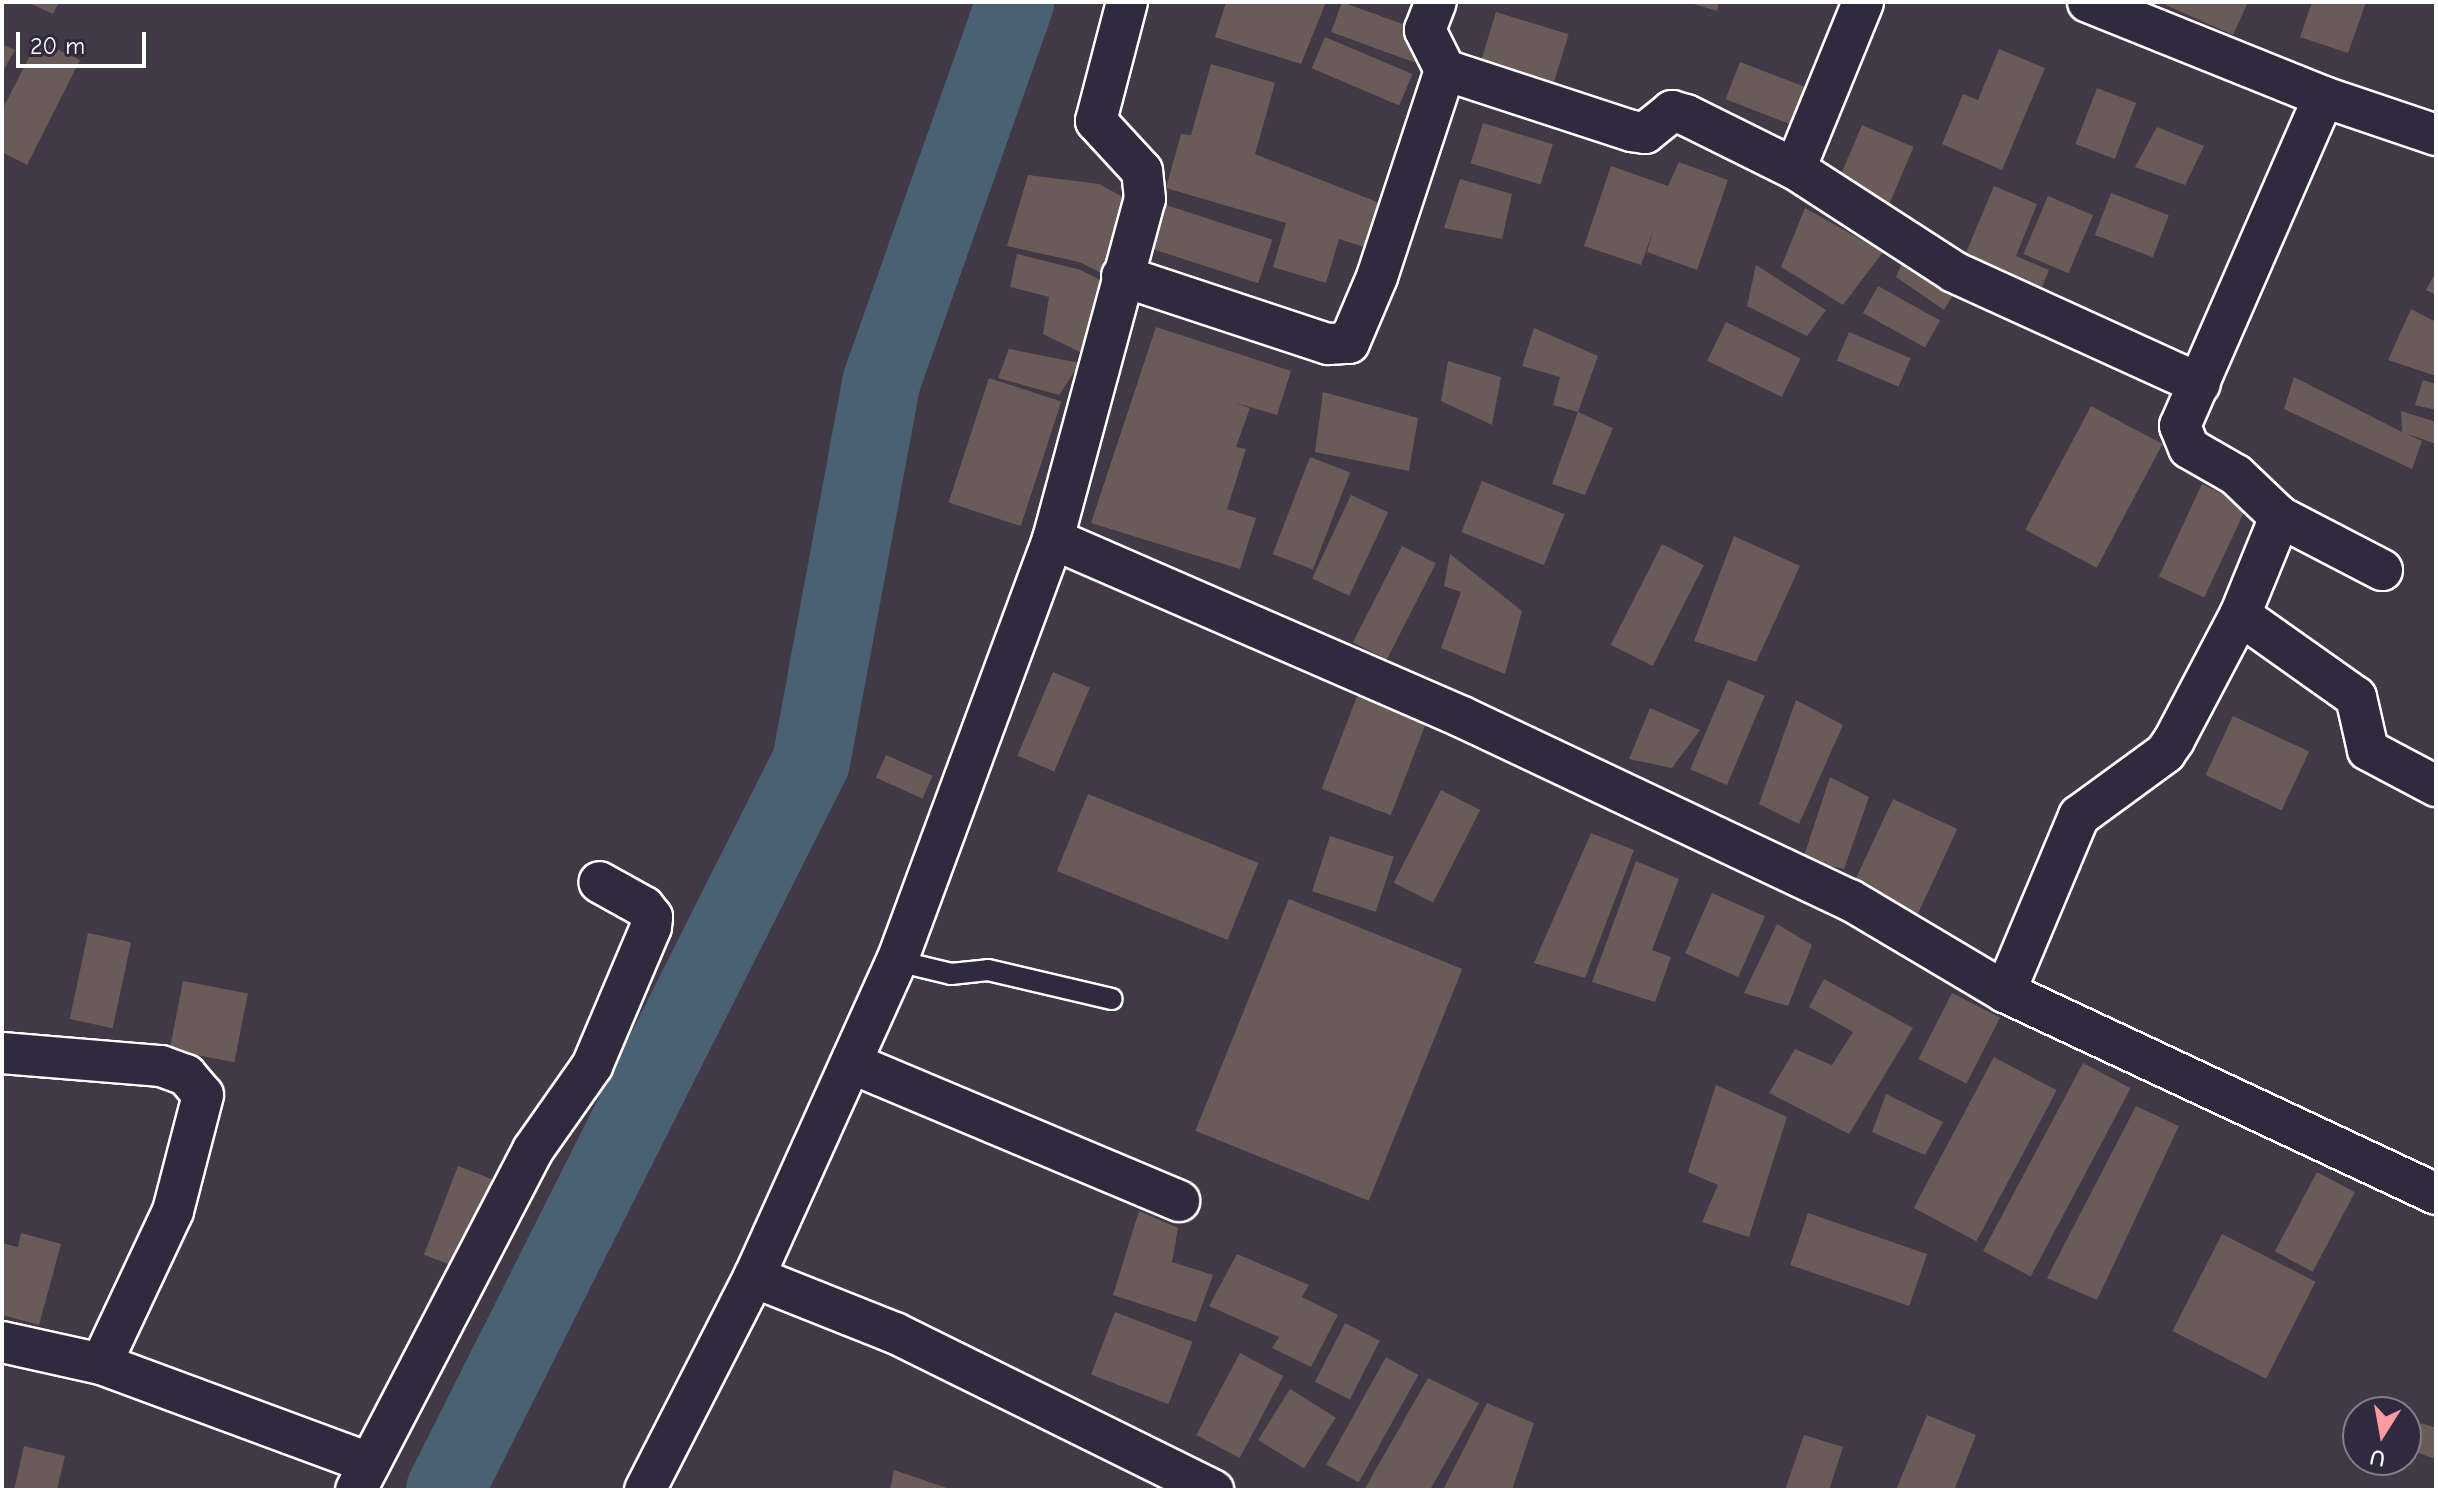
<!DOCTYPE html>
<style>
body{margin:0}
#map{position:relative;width:2438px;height:1492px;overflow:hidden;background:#413945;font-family:"Comic Neue",sans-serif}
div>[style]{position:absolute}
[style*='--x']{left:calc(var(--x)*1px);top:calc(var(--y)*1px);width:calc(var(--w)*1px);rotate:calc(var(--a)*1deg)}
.river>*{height:78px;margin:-39px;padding:0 39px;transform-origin:39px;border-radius:39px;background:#496172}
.building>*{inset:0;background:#6a5b58;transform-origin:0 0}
.roads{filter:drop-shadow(2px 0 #fff) drop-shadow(-2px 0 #fff) drop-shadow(0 2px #fff) drop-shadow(0 -2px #fff)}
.service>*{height:20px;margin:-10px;padding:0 10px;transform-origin:10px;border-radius:10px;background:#2f2a3d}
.minor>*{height:40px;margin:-20px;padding:0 20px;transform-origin:20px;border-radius:20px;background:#2f2a3d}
span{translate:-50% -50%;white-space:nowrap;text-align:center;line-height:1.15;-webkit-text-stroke:6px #2f2a3d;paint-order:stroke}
.frame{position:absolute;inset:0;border:4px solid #fff;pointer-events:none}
.north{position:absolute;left:2342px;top:1396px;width:80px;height:80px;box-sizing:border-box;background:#2f2a3d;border:2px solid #827f8b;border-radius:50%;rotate:191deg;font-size:22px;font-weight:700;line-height:32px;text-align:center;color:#fff}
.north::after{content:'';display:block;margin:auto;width:28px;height:36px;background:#ff9aa2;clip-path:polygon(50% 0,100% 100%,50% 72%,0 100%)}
.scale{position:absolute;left:16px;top:32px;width:130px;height:36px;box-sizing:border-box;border:4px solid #fff;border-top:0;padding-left:10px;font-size:24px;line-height:28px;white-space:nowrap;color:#fff;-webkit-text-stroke:6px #2f2a3d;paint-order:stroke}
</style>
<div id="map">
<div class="river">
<div style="--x:445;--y:1490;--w:815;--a:-63.31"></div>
<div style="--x:811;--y:762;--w:385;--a:-79.5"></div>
<div style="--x:881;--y:383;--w:404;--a:-70.6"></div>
</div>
<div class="building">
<div style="clip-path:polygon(27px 2px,59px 2px,53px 14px)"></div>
<div style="clip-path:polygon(1226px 2px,1326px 2px,1301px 64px,1215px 37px)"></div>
<div style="left:1342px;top:2px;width:89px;height:32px;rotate:20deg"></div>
<div style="clip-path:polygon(1687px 2px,1719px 2px,1717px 11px)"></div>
<div style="clip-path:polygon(2159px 2px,2248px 2px,2233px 35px)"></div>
<div style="clip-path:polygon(2312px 2px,2366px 2px,2348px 53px,2300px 37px)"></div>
<div style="left:1496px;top:12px;width:76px;height:68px;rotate:17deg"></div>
<div style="left:1325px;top:37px;width:95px;height:34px;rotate:23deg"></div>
<div style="clip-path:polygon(38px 40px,80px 60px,27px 165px,2px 152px,2px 110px)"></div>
<div style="clip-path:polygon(2px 44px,15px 50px,2px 73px)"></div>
<div style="clip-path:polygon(1999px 49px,2045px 68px,2002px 170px,1942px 144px,1963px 94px,1978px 100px)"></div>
<div style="left:1740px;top:62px;width:70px;height:40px;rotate:21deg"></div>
<div style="clip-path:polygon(1211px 64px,1275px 83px,1255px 154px,1390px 207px,1377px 251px,1339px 239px,1326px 283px,1273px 267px,1286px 223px,1166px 188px,1181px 134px,1191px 135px)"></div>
<div style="left:2097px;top:88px;width:42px;height:60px;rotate:21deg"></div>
<div style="left:1483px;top:123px;width:73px;height:42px;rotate:17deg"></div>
<div style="left:1862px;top:125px;width:56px;height:66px;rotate:23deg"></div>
<div style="clip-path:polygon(2157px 127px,2204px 146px,2185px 185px,2135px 167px)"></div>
<div style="clip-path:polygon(1679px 162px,1728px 180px,1697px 270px,1647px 252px,1654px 228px,1641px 265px,1584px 246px,1611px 166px,1668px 186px)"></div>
<div style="clip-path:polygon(1028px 175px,1099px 184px,1134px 203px,1112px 278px,1079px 262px,1007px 246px)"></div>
<div style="clip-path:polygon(1460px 179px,1512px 194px,1502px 239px,1444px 228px)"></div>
<div style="clip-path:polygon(1994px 186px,2037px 204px,2016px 256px,2049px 270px,2037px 299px,1960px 267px)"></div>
<div style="left:2111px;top:193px;width:62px;height:45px;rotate:21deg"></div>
<div style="left:2048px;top:196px;width:49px;height:63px;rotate:23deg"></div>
<div style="left:1163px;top:204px;width:115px;height:46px;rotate:18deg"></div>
<div style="clip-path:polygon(1805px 208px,1883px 252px,1843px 305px,1781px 267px)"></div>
<div style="clip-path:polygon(1017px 254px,1081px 270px,1102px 281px,1082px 353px,1043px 334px,1049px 297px,1010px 287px)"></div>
<div style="clip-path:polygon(1904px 258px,1956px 290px,1944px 310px,1896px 277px)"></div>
<div style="clip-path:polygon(1756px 265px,1826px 310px,1807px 336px,1747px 306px)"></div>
<div style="clip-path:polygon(2436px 272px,2436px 295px,2426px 290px)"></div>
<div style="left:1878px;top:286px;width:71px;height:31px;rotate:29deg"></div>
<div style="clip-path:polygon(2411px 309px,2436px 322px,2436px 376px,2388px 360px)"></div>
<div style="left:1726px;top:322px;width:83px;height:43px;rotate:26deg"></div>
<div style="clip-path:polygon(1156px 327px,1291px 371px,1277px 415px,1233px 402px,1250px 408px,1236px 447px,1246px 449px,1227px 509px,1256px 518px,1240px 569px,1091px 523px)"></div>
<div style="clip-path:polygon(1534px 328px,1598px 356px,1578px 412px,1553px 405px,1560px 377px,1522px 366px)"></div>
<div style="left:1849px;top:332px;width:67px;height:31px;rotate:23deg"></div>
<div style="clip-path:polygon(1009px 349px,1080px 363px,1059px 395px,998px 378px)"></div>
<div style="clip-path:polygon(1448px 361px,1501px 377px,1492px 425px,1441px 401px)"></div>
<div style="clip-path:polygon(2294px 377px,2402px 432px,2401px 411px,2436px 422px,2436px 444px,2405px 433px,2422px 441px,2412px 469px,2284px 409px)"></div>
<div style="left:989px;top:378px;width:76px;height:131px;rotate:18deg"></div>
<div style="clip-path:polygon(2423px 380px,2436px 384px,2436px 410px,2415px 405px)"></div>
<div style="clip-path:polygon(1323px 392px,1418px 418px,1409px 471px,1315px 452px)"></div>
<div style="left:2091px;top:406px;width:81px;height:140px;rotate:28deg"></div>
<div style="clip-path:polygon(1578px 412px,1613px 428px,1585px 495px,1552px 484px)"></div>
<div style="left:1310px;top:457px;width:43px;height:104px;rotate:21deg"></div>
<div style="left:1482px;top:481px;width:89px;height:55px;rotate:22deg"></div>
<div style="left:2202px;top:484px;width:50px;height:102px;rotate:25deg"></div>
<div style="left:1351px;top:495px;width:41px;height:92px;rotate:25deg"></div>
<div style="clip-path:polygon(1734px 536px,1800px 566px,1756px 662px,1694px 641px)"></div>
<div style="left:1662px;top:544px;width:47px;height:113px;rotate:27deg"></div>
<div style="left:1402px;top:546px;width:38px;height:108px;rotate:27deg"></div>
<div style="clip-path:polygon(1450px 554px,1522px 611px,1505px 674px,1441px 648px,1461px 592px,1444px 586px)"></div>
<div style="left:1053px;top:672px;width:40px;height:91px;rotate:23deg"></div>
<div style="left:1728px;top:680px;width:40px;height:97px;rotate:23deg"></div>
<div style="left:1361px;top:686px;width:74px;height:110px;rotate:21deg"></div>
<div style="clip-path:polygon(1796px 700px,1843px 725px,1799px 824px,1759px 804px)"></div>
<div style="clip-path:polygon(1650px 708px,1700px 730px,1672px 768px,1629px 759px)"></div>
<div style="left:2233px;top:716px;width:84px;height:65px;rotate:25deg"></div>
<div style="left:886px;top:755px;width:51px;height:25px;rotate:24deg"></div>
<div style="clip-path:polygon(1830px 777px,1869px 797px,1844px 869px,1803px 859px)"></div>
<div style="left:1441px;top:790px;width:44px;height:104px;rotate:27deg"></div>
<div style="left:1088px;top:794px;width:184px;height:83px;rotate:22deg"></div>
<div style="left:1893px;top:799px;width:71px;height:93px;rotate:25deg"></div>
<div style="clip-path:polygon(1591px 833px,1634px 850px,1585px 978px,1534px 963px)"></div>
<div style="left:1330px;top:836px;width:67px;height:58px;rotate:18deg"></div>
<div style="clip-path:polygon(1636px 861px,1679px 879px,1652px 950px,1671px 957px,1655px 1002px,1592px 982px)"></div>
<div style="left:1712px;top:893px;width:58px;height:66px;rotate:24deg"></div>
<div style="left:1289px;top:899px;width:187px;height:250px;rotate:22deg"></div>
<div style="clip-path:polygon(1777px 924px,1812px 945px,1788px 1006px,1744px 993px)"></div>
<div style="left:88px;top:933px;width:44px;height:88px;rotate:12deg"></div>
<div style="clip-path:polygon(1824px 979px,1913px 1028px,1849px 1134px,1769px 1093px,1795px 1049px,1832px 1065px,1853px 1032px,1809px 1007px)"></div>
<div style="left:183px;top:981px;width:66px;height:70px;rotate:11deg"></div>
<div style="left:1952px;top:993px;width:54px;height:74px;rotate:27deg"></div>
<div style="left:1994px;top:1057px;width:71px;height:171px;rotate:28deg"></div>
<div style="left:2083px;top:1063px;width:54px;height:213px;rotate:28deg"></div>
<div style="clip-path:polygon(1716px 1085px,1787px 1117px,1749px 1237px,1702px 1222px,1718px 1185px,1688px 1172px)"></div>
<div style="clip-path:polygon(1886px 1094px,1943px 1122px,1925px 1155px,1872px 1132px)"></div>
<div style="clip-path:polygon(2136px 1106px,2179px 1126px,2097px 1300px,2047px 1278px)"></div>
<div style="left:458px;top:1166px;width:43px;height:95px;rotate:21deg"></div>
<div style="left:2317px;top:1172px;width:43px;height:90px;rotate:28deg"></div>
<div style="clip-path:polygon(1139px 1211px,1178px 1228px,1172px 1262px,1213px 1275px,1196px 1322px,1113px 1295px)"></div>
<div style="left:1808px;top:1213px;width:126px;height:55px;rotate:19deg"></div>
<div style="clip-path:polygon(21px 1233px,61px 1244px,39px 1325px,2px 1315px,2px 1243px,18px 1247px)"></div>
<div style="left:2222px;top:1234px;width:105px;height:109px;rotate:27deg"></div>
<div style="clip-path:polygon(1237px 1254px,1309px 1285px,1302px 1297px,1338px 1315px,1311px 1367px,1272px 1348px,1279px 1337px,1209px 1306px)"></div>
<div style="left:1115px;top:1312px;width:83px;height:67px;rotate:21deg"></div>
<div style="left:1345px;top:1323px;width:39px;height:66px;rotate:27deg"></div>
<div style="left:1240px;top:1353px;width:49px;height:93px;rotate:28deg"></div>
<div style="left:1386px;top:1357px;width:37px;height:123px;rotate:29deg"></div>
<div style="clip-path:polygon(1428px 1378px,1479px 1403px,1430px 1490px,1364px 1490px)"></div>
<div style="left:1290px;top:1389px;width:54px;height:60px;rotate:32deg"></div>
<div style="clip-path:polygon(1487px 1403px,1534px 1423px,1512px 1490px,1443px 1490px)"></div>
<div style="clip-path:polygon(1927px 1415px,1976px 1435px,1954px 1490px,1896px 1490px)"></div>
<div style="clip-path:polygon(2421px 1423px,2436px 1428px,2436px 1459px,2412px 1451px)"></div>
<div style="clip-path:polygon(1804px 1435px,1843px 1447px,1829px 1490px,1785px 1490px)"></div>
<div style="clip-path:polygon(24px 1446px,65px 1456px,57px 1490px,14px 1490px)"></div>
<div style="clip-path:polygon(894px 1470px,950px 1489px,950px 1490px,890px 1490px)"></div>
</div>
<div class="roads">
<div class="service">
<div style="--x:897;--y:961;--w:56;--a:13.5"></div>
<div style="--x:951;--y:974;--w:37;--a:-6"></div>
<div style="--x:988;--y:970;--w:127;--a:13.2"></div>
</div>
<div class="minor">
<div style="--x:2088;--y:2;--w:254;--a:21.9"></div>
<div style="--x:2324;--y:97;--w:118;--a:18.7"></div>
<div style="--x:1445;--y:70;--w:197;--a:18.1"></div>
<div style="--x:1632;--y:131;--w:13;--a:9"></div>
<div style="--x:1645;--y:133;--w:35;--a:-39"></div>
<div style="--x:1672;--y:111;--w:15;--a:16"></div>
<div style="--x:1686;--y:115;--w:122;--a:26.4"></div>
<div style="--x:1795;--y:169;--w:189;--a:32.9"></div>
<div style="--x:1954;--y:272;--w:270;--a:24.5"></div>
<div style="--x:1795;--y:169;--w:180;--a:-67.8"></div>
<div style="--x:1122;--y:276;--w:217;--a:18.3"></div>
<div style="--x:1328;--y:344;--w:21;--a:-3"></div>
<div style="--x:1349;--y:343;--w:72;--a:-67"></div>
<div style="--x:1377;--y:277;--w:218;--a:-71.8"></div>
<div style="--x:1445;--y:70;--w:45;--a:-116.6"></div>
<div style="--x:1425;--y:30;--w:30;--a:-69"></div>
<div style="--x:2280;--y:517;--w:115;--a:27.5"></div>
<div style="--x:1053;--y:539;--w:446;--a:23.5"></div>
<div style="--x:1462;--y:717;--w:429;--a:25.3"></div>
<div style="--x:1850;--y:900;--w:180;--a:30.7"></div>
<div style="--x:2005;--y:992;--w:476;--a:25.1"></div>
<div style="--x:2240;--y:615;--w:142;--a:35.3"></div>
<div style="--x:2356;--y:697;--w:54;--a:77.2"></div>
<div style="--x:2368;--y:750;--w:77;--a:27.9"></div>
<div style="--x:2005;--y:992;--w:191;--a:-67.2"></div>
<div style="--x:2079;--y:816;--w:107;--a:-36.2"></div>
<div style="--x:2165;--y:753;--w:16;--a:-55"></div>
<div style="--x:2174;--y:740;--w:141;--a:-62.2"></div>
<div style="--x:2240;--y:615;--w:106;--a:-67.8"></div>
<div style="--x:2280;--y:517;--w:61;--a:-136.3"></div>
<div style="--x:2236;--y:475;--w:54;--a:-150.1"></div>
<div style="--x:2189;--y:448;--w:24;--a:-112"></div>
<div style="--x:2180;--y:426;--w:359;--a:-66.4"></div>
<div style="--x:2;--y:1053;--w:160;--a:4.7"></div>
<div style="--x:161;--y:1066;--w:27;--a:20"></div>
<div style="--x:186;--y:1075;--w:26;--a:50"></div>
<div style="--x:203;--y:1095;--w:120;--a:104.5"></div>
<div style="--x:173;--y:1211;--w:169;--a:115.2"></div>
<div style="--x:851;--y:1063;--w:356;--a:22.8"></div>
<div style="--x:754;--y:1277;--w:152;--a:21.7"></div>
<div style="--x:895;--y:1333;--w:355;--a:26.3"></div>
<div style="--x:2;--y:1342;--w:101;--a:12.5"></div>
<div style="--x:101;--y:1364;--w:285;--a:20.3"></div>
<div style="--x:356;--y:1490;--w:383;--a:-62.5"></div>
<div style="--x:533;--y:1150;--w:103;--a:-54.9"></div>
<div style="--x:592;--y:1066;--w:151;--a:-67"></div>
<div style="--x:651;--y:927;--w:10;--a:-84"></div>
<div style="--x:652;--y:917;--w:13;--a:-129"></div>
<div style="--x:644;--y:907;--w:51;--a:-150.9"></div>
<div style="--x:645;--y:1490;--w:239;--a:-62.9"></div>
<div style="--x:754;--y:1277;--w:347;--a:-65.7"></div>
<div style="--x:897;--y:961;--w:450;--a:-69.7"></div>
<div style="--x:1053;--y:539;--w:352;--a:-74.9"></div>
<div style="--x:1145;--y:199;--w:28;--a:-96"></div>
<div style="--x:1142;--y:171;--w:68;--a:-132.6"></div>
<div style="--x:1096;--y:121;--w:123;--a:-75.4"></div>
</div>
</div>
<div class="frame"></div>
<div class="north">U</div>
<div class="scale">20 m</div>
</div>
